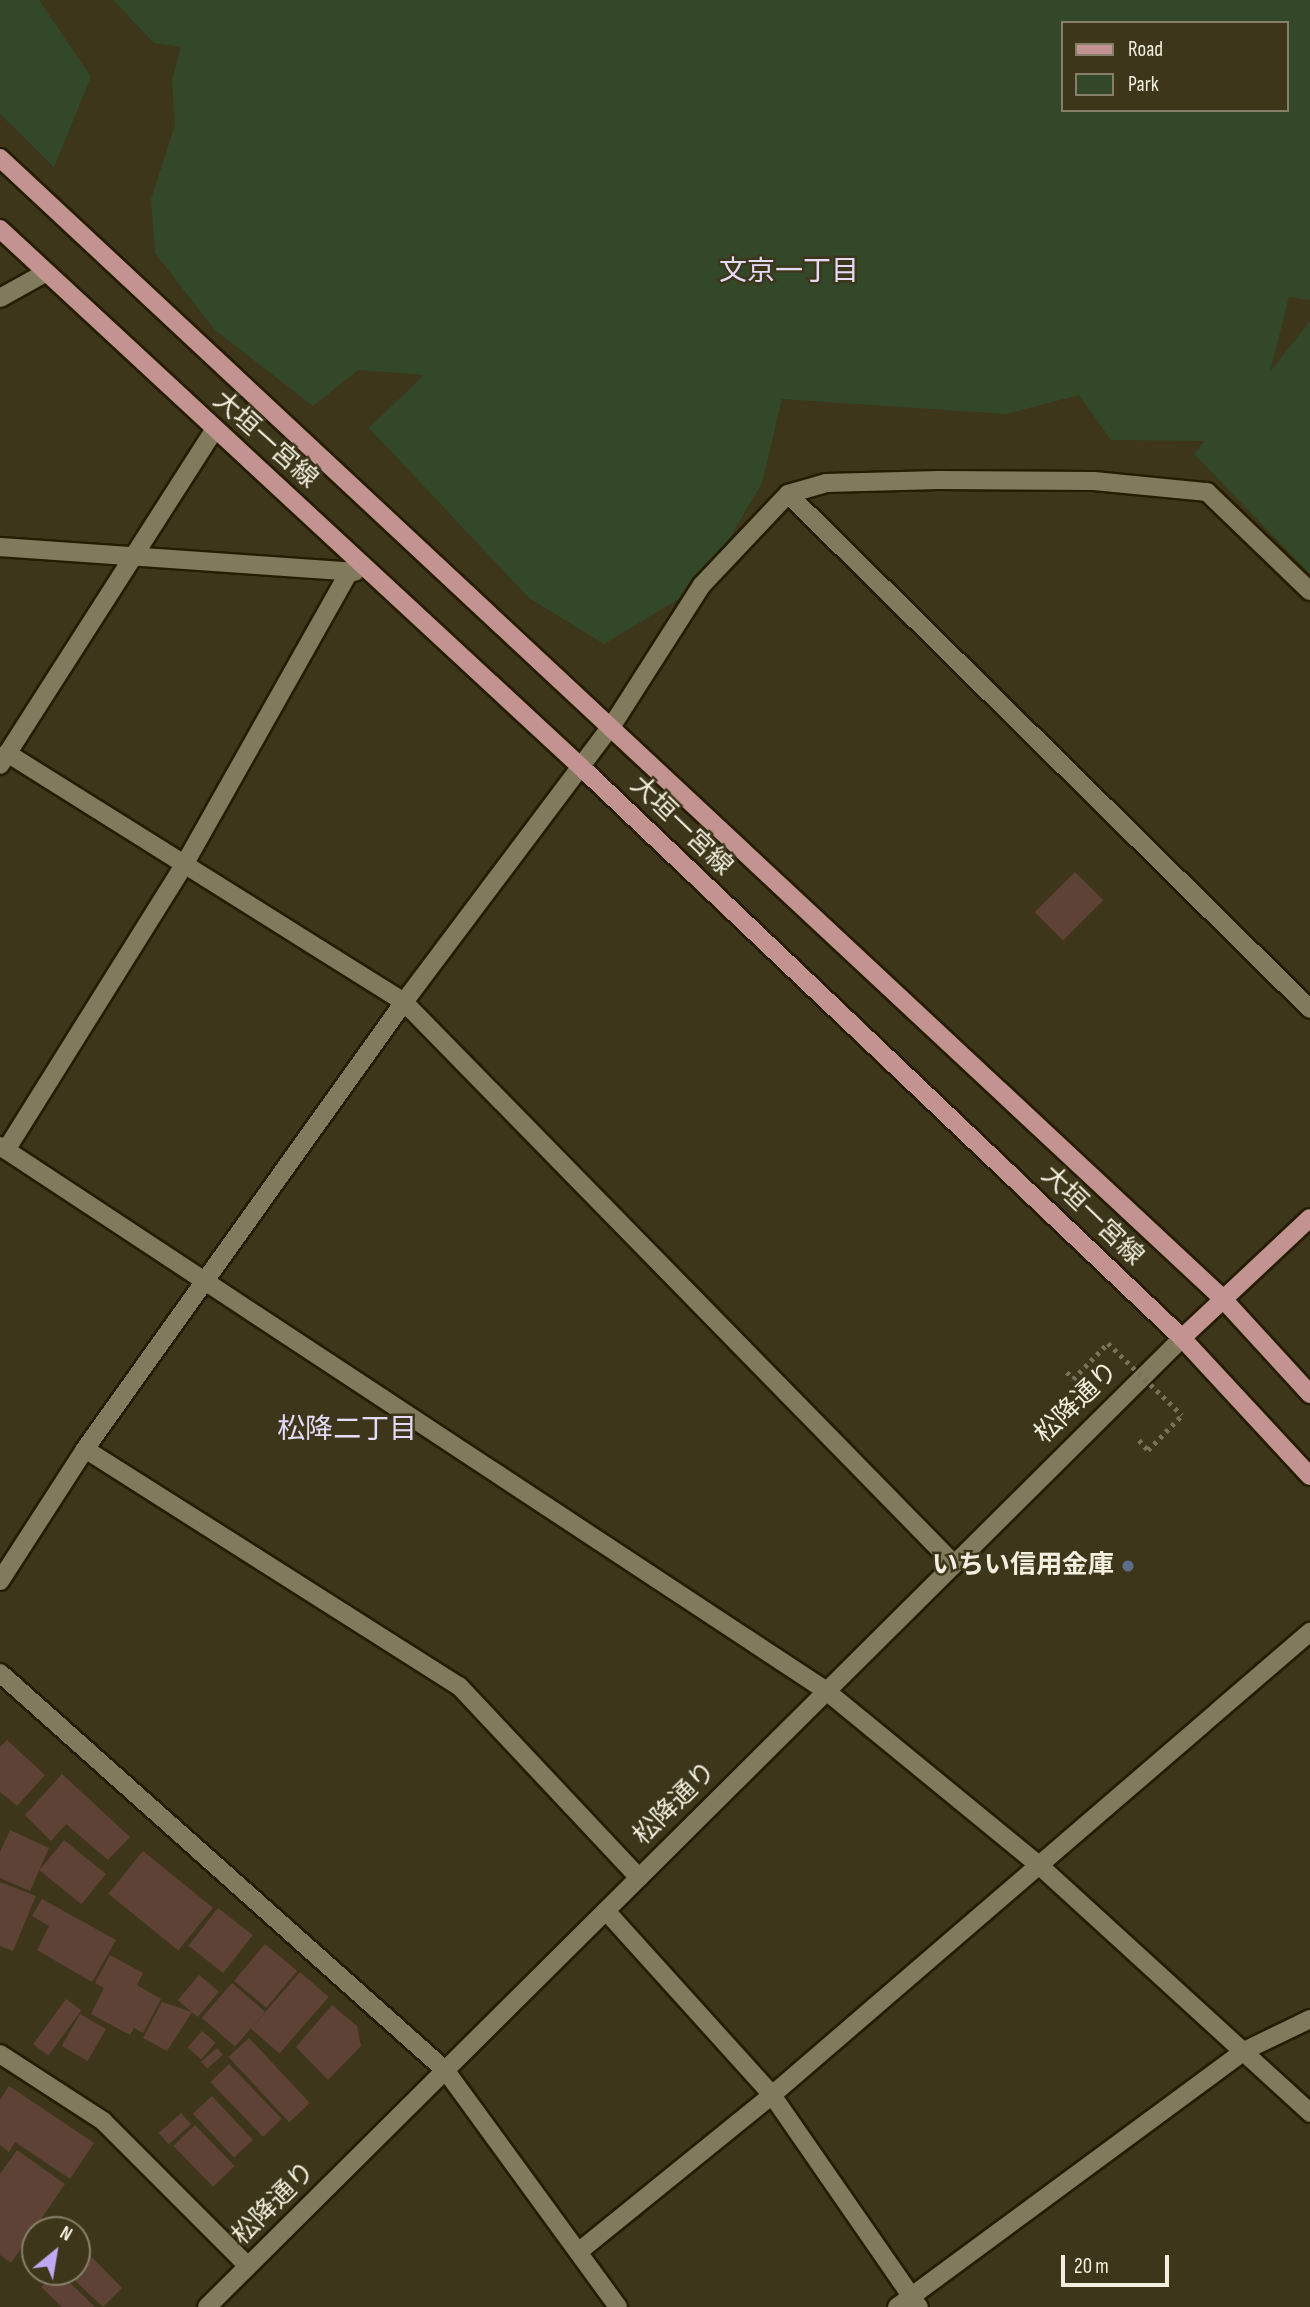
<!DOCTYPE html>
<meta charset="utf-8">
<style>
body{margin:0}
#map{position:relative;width:1310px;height:2307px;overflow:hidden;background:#3d361a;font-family:"Sofia Sans Condensed","Noto Sans JP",sans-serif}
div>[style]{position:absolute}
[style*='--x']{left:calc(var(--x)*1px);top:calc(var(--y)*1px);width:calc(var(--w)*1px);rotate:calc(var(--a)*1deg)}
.green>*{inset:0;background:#334729}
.building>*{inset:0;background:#5e4236;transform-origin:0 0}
.path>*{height:4.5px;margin-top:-2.25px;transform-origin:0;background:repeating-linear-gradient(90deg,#78725a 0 3.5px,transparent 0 8.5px)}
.roads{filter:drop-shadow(2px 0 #241d02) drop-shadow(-2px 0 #241d02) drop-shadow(0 2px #241d02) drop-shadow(0 -2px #241d02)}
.minor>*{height:18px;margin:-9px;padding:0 9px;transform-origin:9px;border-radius:9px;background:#827a5c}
.major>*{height:18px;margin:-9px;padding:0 9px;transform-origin:9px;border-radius:9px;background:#c39391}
.path-bridge>*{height:4.5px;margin-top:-2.25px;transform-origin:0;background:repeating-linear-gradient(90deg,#78725a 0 3.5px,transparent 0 8.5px)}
.dots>*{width:19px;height:19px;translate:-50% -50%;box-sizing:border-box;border:4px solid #3d361a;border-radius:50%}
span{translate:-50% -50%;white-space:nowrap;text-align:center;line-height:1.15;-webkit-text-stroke:5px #3d361a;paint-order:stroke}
.street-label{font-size:26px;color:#f3efdf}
.poi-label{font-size:26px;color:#f3efdf;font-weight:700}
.right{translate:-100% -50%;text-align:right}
.neighbourhood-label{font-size:28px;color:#e3dbf8}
.legend{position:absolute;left:1061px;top:21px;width:228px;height:91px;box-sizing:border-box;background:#3d361a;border:2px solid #868069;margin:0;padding:9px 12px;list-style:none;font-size:21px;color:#f3efdf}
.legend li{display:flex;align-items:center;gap:14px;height:35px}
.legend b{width:35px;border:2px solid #868069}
.north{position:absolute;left:21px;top:2216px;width:70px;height:70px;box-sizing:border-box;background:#3d361a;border:2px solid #868069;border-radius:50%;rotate:30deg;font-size:19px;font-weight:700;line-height:28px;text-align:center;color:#f3efdf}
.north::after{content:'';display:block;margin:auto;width:24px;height:32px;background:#c0a8f3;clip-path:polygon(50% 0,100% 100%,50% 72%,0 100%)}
.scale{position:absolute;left:1061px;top:2255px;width:108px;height:32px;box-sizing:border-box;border:4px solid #f3efdf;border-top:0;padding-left:9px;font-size:21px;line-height:24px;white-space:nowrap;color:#f3efdf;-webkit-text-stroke:5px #3d361a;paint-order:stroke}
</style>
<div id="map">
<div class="green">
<div style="clip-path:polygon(0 0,39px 0,91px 77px,54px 167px,0 114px)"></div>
<div style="clip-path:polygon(evenodd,113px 0,1310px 0,1310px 300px,1289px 297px,1270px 372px,1310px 321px,1310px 574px,1194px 454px,1205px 441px,1111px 440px,1079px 395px,1006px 414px,782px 399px,762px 483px,702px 585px,604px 644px,529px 598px,369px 428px,424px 375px,358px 370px,313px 406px,215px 330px,155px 253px,151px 199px,175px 125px,172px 80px,181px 47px,154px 43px,113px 0,1063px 23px,1287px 23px,1287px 110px,1063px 110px,1063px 23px)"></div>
</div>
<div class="building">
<div style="left:1075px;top:872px;width:40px;height:57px;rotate:45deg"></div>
<div style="clip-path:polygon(7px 1740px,45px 1775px,17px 1806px,0 1792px,0 1747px)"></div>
<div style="clip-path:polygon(62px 1774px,130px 1837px,108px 1860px,66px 1824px,51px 1841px,25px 1815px)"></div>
<div style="clip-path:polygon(10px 1830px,49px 1848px,30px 1891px,0 1878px,0 1852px)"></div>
<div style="left:64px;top:1840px;width:54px;height:39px;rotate:39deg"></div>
<div style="left:143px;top:1851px;width:90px;height:55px;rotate:39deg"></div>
<div style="clip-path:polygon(0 1882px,36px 1896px,13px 1951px,0 1946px)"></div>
<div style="clip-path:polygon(42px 1899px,116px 1940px,92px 1982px,37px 1950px,49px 1926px,32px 1916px)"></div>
<div style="left:218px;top:1908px;width:44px;height:48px;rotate:38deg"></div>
<div style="left:265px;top:1944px;width:42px;height:48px;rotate:40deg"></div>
<div style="clip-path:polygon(110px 1955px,143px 1973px,137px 1985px,161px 1999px,143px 2033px,134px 2028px,130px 2035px,91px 2014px,104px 1988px,95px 1983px)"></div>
<div style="left:300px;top:1972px;width:38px;height:75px;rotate:41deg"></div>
<div style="left:199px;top:1975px;width:26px;height:33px;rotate:40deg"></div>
<div style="left:232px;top:1983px;width:44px;height:46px;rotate:41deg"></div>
<div style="left:66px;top:1999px;width:19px;height:56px;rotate:36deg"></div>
<div style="clip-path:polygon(162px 2002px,192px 2012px,167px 2051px,143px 2038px)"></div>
<div style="clip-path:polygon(332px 2005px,357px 2026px,361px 2046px,328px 2080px,296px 2047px)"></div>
<div style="left:80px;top:2014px;width:30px;height:37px;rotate:30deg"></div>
<div style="left:202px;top:2031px;width:18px;height:22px;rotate:41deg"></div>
<div style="left:249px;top:2038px;width:89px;height:28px;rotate:47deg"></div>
<div style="left:217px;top:2048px;width:9px;height:21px;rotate:49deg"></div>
<div style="left:229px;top:2064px;width:76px;height:26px;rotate:46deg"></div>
<div style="clip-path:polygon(9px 2086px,94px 2143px,70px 2179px,15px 2142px,9px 2152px,0 2145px,0 2100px)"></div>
<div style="left:212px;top:2096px;width:60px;height:26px;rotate:47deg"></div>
<div style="left:181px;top:2113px;width:15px;height:30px;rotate:48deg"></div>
<div style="left:195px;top:2125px;width:57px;height:30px;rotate:46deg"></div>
<div style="clip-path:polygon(17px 2150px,65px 2184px,11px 2263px,0 2255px,0 2174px)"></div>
<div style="clip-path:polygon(35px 2240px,35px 2271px,20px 2257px)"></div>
<div style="clip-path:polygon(81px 2246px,122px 2288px,103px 2307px,66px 2272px,77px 2272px)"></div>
<div style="clip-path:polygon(59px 2272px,95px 2307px,62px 2307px,41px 2287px)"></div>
</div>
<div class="path">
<div style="--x:1067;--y:1372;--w:9;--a:49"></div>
<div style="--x:1073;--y:1379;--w:50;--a:-45.8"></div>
<div style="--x:1139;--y:1440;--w:13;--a:48"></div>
<div style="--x:1148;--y:1450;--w:49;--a:-45.8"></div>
</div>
<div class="roads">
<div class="minor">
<div style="--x:0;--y:298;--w:51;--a:-29.1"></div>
<div style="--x:788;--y:494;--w:733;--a:44.61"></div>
<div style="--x:0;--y:547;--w:356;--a:4"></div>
<div style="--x:7;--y:753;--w:469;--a:32.1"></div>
<div style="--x:404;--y:1002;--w:348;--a:-53.1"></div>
<div style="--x:613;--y:724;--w:165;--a:-57.4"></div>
<div style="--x:702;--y:585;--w:125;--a:-46.6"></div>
<div style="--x:788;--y:494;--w:40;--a:-16"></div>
<div style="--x:826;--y:483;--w:113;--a:-1.5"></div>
<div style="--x:939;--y:480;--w:155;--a:0.4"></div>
<div style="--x:1094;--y:481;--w:114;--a:5.6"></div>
<div style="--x:1207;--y:492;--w:143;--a:43.9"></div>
<div style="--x:0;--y:765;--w:398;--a:-57.4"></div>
<div style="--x:0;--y:1146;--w:988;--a:33.4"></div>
<div style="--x:825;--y:1690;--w:279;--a:39.3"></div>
<div style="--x:1041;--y:1867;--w:365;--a:42.4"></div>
<div style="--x:6;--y:1150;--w:336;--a:-58"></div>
<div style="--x:184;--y:865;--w:332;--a:-60.6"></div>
<div style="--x:85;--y:1449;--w:443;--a:32.4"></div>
<div style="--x:459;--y:1686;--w:263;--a:46.8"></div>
<div style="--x:0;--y:1581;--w:157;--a:-57.2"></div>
<div style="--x:85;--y:1449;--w:549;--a:-54.49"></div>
<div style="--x:404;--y:1002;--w:784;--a:45.62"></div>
<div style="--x:0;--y:1673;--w:598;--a:41.74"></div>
<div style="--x:446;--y:2071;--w:292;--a:53.9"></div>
<div style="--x:606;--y:1911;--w:248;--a:47.9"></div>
<div style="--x:772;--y:2095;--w:258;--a:55.3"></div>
<div style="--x:0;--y:2054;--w:123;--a:33"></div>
<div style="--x:103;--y:2121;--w:205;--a:45"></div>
<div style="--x:582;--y:2249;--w:245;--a:-39"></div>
<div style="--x:772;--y:2095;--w:710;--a:-40.72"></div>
<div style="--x:207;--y:2307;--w:1375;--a:-44.82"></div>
<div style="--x:897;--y:2307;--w:433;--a:-36.4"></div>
<div style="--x:1246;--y:2050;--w:71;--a:-25.8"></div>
</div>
<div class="major">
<div style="--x:0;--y:158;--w:1673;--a:43.01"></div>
<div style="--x:1223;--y:1299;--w:129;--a:47.5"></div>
<div style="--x:0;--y:229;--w:792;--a:42.8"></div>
<div style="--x:581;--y:767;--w:829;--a:43.53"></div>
<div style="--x:1182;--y:1338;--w:188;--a:47.2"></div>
<div style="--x:1182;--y:1338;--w:175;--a:-43.2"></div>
</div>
</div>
<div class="path-bridge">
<div style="--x:1108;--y:1343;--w:103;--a:44.2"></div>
</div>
<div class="dots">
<div style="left:1128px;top:1566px;background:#5c6f8a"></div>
</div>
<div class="street-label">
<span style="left:265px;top:440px;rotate:42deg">大垣一宮線</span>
<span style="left:681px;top:826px;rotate:44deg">大垣一宮線</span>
<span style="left:1092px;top:1216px;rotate:44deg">大垣一宮線</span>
<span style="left:1077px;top:1403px;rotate:-44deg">松降通り</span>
<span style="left:675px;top:1804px;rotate:-45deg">松降通り</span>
<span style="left:274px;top:2204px;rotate:-45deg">松降通り</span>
</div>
<div class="poi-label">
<span class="right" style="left:1114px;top:1566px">いちい信用金庫</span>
</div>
<div class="neighbourhood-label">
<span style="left:789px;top:272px">文京一丁目</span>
<span style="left:347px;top:1430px">松降二丁目</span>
</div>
<ul class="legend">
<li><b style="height:9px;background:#c39391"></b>Road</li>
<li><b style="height:19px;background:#334729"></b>Park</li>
</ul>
<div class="north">N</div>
<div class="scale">20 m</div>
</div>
